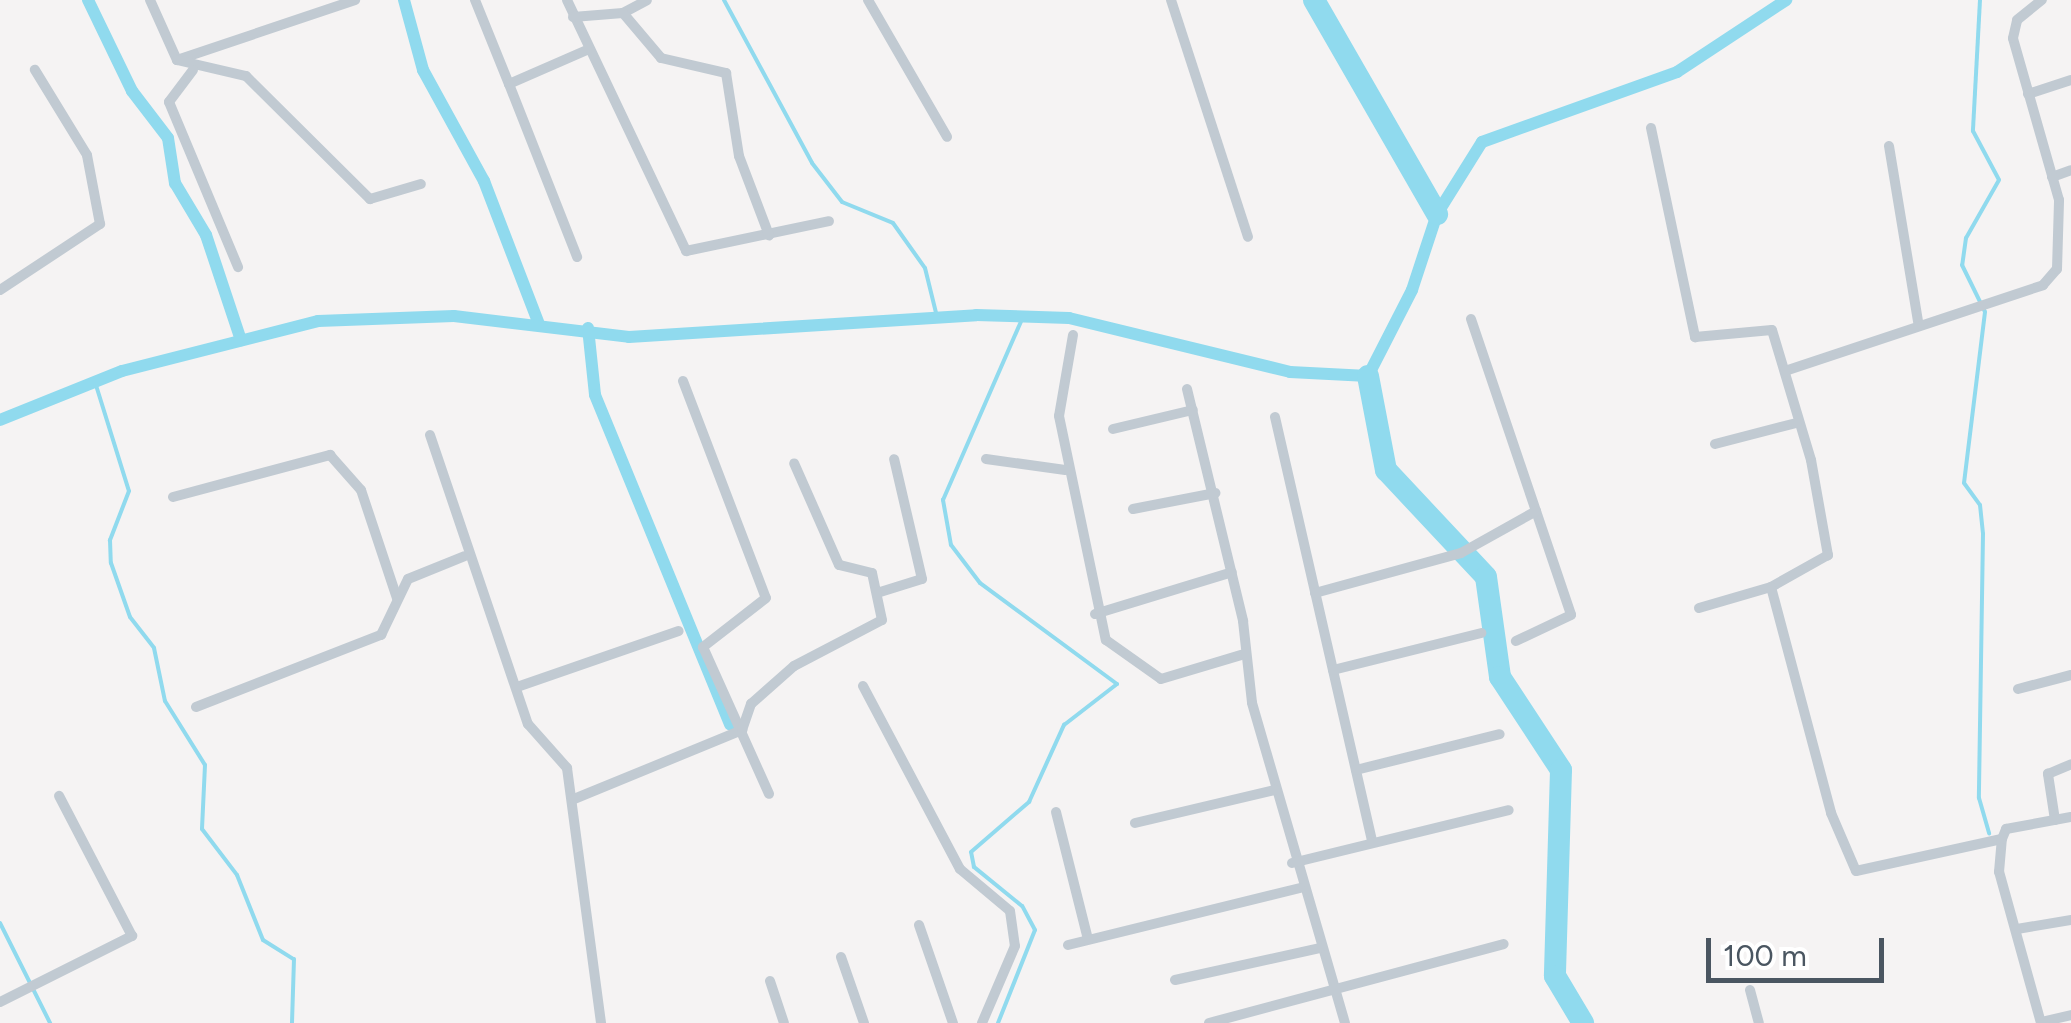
<!DOCTYPE html>
<style>
body{margin:0}
#map{position:relative;width:2071px;height:1023px;overflow:hidden;background:#f5f3f3;font-family:Figtree,sans-serif}
div>[style]{position:absolute}
[style*='--x']{left:calc(var(--x)*1px);top:calc(var(--y)*1px);width:calc(var(--w)*1px);rotate:calc(var(--a)*1deg)}
.stream>*{height:4px;margin:-2px;padding:0 2px;transform-origin:2px;border-radius:2px;background:#90daee}
.canal>*{height:12px;margin:-6px;padding:0 6px;transform-origin:6px;border-radius:6px;background:#90daee}
.river>*{height:22px;margin:-11px;padding:0 11px;transform-origin:11px;border-radius:11px;background:#90daee}
.street>*{height:10px;margin:-5px;padding:0 5px;transform-origin:5px;border-radius:5px;background:#c1cad2}
span{translate:-50% -50%;white-space:nowrap;text-align:center;line-height:1.15;-webkit-text-stroke:9px #fff;paint-order:stroke}
.scale{position:absolute;left:1706px;top:938px;width:178px;height:45px;box-sizing:border-box;border:5px solid #4a5661;border-top:0;padding-left:12px;font-size:30px;line-height:35px;white-space:nowrap;color:#4a5661;-webkit-text-stroke:8px #fff;paint-order:stroke}
</style>
<div id="map">
<div class="stream">
<div style="--x:724;--y:0;--w:185;--a:61.6"></div>
<div style="--x:812;--y:163;--w:49;--a:52.4"></div>
<div style="--x:842;--y:202;--w:55;--a:22.4"></div>
<div style="--x:893;--y:223;--w:55;--a:54.6"></div>
<div style="--x:925;--y:268;--w:50;--a:76.2"></div>
<div style="--x:1980;--y:0;--w:131;--a:93.1"></div>
<div style="--x:1973;--y:131;--w:55;--a:62"></div>
<div style="--x:1999;--y:180;--w:67;--a:119.6"></div>
<div style="--x:1966;--y:238;--w:27;--a:98"></div>
<div style="--x:1962;--y:265;--w:52;--a:63.9"></div>
<div style="--x:1985;--y:312;--w:172;--a:97"></div>
<div style="--x:1964;--y:483;--w:27;--a:54"></div>
<div style="--x:1980;--y:505;--w:29;--a:84"></div>
<div style="--x:1983;--y:534;--w:264;--a:90.9"></div>
<div style="--x:1979;--y:798;--w:37;--a:74"></div>
<div style="--x:95;--y:382;--w:114;--a:72.7"></div>
<div style="--x:129;--y:491;--w:53;--a:111.2"></div>
<div style="--x:110;--y:540;--w:23;--a:88"></div>
<div style="--x:111;--y:563;--w:57;--a:70.6"></div>
<div style="--x:130;--y:617;--w:39;--a:52"></div>
<div style="--x:154;--y:648;--w:54;--a:78.3"></div>
<div style="--x:165;--y:701;--w:75;--a:58"></div>
<div style="--x:205;--y:765;--w:64;--a:92.7"></div>
<div style="--x:202;--y:829;--w:58;--a:52.7"></div>
<div style="--x:237;--y:875;--w:70;--a:68.2"></div>
<div style="--x:263;--y:940;--w:36;--a:32"></div>
<div style="--x:294;--y:959;--w:64;--a:91.8"></div>
<div style="--x:0;--y:923;--w:112;--a:63.4"></div>
<div style="--x:998;--y:1023;--w:100;--a:-68.3"></div>
<div style="--x:1035;--y:930;--w:27;--a:-118"></div>
<div style="--x:1022;--y:906;--w:62;--a:-140.9"></div>
<div style="--x:974;--y:867;--w:15;--a:-101"></div>
<div style="--x:971;--y:852;--w:77;--a:-40.8"></div>
<div style="--x:1029;--y:802;--w:85;--a:-65.6"></div>
<div style="--x:1064;--y:725;--w:67;--a:-37.7"></div>
<div style="--x:1117;--y:684;--w:170;--a:-143.6"></div>
<div style="--x:980;--y:583;--w:48;--a:-127.3"></div>
<div style="--x:951;--y:545;--w:46;--a:-100.1"></div>
<div style="--x:943;--y:500;--w:200;--a:-66.4"></div>
</div>
<div class="canal">
<div style="--x:88;--y:0;--w:101;--a:64.2"></div>
<div style="--x:132;--y:91;--w:59;--a:52.5"></div>
<div style="--x:168;--y:138;--w:46;--a:81.2"></div>
<div style="--x:175;--y:183;--w:61;--a:59.2"></div>
<div style="--x:206;--y:235;--w:111;--a:71.6"></div>
<div style="--x:404;--y:0;--w:73;--a:74.8"></div>
<div style="--x:423;--y:70;--w:127;--a:61.2"></div>
<div style="--x:484;--y:181;--w:151;--a:69"></div>
<div style="--x:588;--y:328;--w:67;--a:84"></div>
<div style="--x:595;--y:395;--w:356;--a:67.7"></div>
<div style="--x:0;--y:420;--w:131;--a:-21.9"></div>
<div style="--x:122;--y:371;--w:202;--a:-14.3"></div>
<div style="--x:318;--y:321;--w:136;--a:-2.1"></div>
<div style="--x:454;--y:316;--w:176;--a:6.8"></div>
<div style="--x:629;--y:337;--w:348;--a:-3.6"></div>
<div style="--x:976;--y:315;--w:93;--a:1.8"></div>
<div style="--x:1069;--y:318;--w:228;--a:13.7"></div>
<div style="--x:1290;--y:372;--w:78;--a:2.9"></div>
<div style="--x:1368;--y:376;--w:97;--a:-62.9"></div>
<div style="--x:1412;--y:290;--w:80;--a:-71.8"></div>
<div style="--x:1437;--y:214;--w:85;--a:-58"></div>
<div style="--x:1482;--y:142;--w:207;--a:-19.7"></div>
<div style="--x:1677;--y:72;--w:131;--a:-33.4"></div>
</div>
<div class="river">
<div style="--x:1314;--y:0;--w:247;--a:60.1"></div>
<div style="--x:1368;--y:376;--w:96;--a:79.2"></div>
<div style="--x:1386;--y:470;--w:146;--a:46.9"></div>
<div style="--x:1486;--y:577;--w:101;--a:82"></div>
<div style="--x:1500;--y:677;--w:111;--a:56.7"></div>
<div style="--x:1561;--y:770;--w:206;--a:91.7"></div>
<div style="--x:1555;--y:976;--w:55;--a:59.2"></div>
</div>
<div class="street">
<div style="--x:150;--y:0;--w:66;--a:65.8"></div>
<div style="--x:177;--y:60;--w:188;--a:-18.6"></div>
<div style="--x:475;--y:0;--w:91;--a:68"></div>
<div style="--x:509;--y:84;--w:85;--a:-23.6"></div>
<div style="--x:567;--y:0;--w:278;--a:64.6"></div>
<div style="--x:686;--y:251;--w:146;--a:-11.8"></div>
<div style="--x:868;--y:0;--w:158;--a:60"></div>
<div style="--x:1171;--y:0;--w:249;--a:72"></div>
<div style="--x:623;--y:13;--w:27;--a:-28"></div>
<div style="--x:573;--y:17;--w:50;--a:-4.6"></div>
<div style="--x:623;--y:13;--w:59;--a:49.8"></div>
<div style="--x:661;--y:58;--w:67;--a:13"></div>
<div style="--x:726;--y:73;--w:84;--a:81.1"></div>
<div style="--x:739;--y:156;--w:85;--a:69.2"></div>
<div style="--x:177;--y:60;--w:71;--a:13.1"></div>
<div style="--x:246;--y:76;--w:175;--a:44.8"></div>
<div style="--x:370;--y:199;--w:53;--a:-16.4"></div>
<div style="--x:193;--y:70;--w:40;--a:127"></div>
<div style="--x:169;--y:102;--w:179;--a:67.3"></div>
<div style="--x:509;--y:84;--w:186;--a:68.5"></div>
<div style="--x:2028;--y:94;--w:45;--a:-18"></div>
<div style="--x:1651;--y:128;--w:214;--a:78.1"></div>
<div style="--x:1695;--y:337;--w:77;--a:-5.2"></div>
<div style="--x:1772;--y:330;--w:136;--a:73.3"></div>
<div style="--x:1811;--y:460;--w:97;--a:79.9"></div>
<div style="--x:1828;--y:555;--w:65;--a:150.7"></div>
<div style="--x:1889;--y:146;--w:178;--a:80.6"></div>
<div style="--x:2052;--y:177;--w:20;--a:-20"></div>
<div style="--x:0;--y:290;--w:120;--a:-33.4"></div>
<div style="--x:100;--y:224;--w:70;--a:-100.7"></div>
<div style="--x:87;--y:155;--w:100;--a:-121.5"></div>
<div style="--x:1471;--y:319;--w:312;--a:71.3"></div>
<div style="--x:1571;--y:615;--w:61;--a:154.7"></div>
<div style="--x:1073;--y:335;--w:82;--a:99.8"></div>
<div style="--x:1059;--y:416;--w:229;--a:78.2"></div>
<div style="--x:1106;--y:640;--w:67;--a:35.3"></div>
<div style="--x:1161;--y:679;--w:84;--a:-16.7"></div>
<div style="--x:1785;--y:371;--w:272;--a:-18.4"></div>
<div style="--x:2043;--y:285;--w:21;--a:-49"></div>
<div style="--x:2057;--y:269;--w:69;--a:-88.3"></div>
<div style="--x:2059;--y:200;--w:168;--a:-105.9"></div>
<div style="--x:2013;--y:38;--w:18;--a:-77"></div>
<div style="--x:2017;--y:20;--w:32;--a:-39"></div>
<div style="--x:683;--y:381;--w:232;--a:69.1"></div>
<div style="--x:766;--y:598;--w:80;--a:142.1"></div>
<div style="--x:703;--y:647;--w:161;--a:65.8"></div>
<div style="--x:1187;--y:389;--w:239;--a:76.4"></div>
<div style="--x:1243;--y:621;--w:82;--a:83.7"></div>
<div style="--x:1252;--y:703;--w:333;--a:73.8"></div>
<div style="--x:1275;--y:417;--w:435;--a:77.1"></div>
<div style="--x:1113;--y:429;--w:82;--a:-13.4"></div>
<div style="--x:430;--y:435;--w:305;--a:71.3"></div>
<div style="--x:528;--y:724;--w:59;--a:48.4"></div>
<div style="--x:567;--y:768;--w:257;--a:82.4"></div>
<div style="--x:1715;--y:444;--w:84;--a:-14.5"></div>
<div style="--x:986;--y:459;--w:80;--a:7.9"></div>
<div style="--x:173;--y:497;--w:163;--a:-15"></div>
<div style="--x:330;--y:455;--w:47;--a:48.5"></div>
<div style="--x:361;--y:490;--w:114;--a:71.6"></div>
<div style="--x:1133;--y:509;--w:84;--a:-11"></div>
<div style="--x:877;--y:593;--w:47;--a:-17.3"></div>
<div style="--x:922;--y:579;--w:123;--a:-103.1"></div>
<div style="--x:1315;--y:593;--w:151;--a:-15.3"></div>
<div style="--x:1461;--y:553;--w:86;--a:-29.2"></div>
<div style="--x:1699;--y:608;--w:75;--a:-16.3"></div>
<div style="--x:1771;--y:587;--w:234;--a:75.1"></div>
<div style="--x:1831;--y:813;--w:63;--a:66.7"></div>
<div style="--x:1856;--y:871;--w:149;--a:-12.4"></div>
<div style="--x:1095;--y:614;--w:143;--a:-17"></div>
<div style="--x:1333;--y:670;--w:153;--a:-14"></div>
<div style="--x:863;--y:686;--w:207;--a:62.1"></div>
<div style="--x:960;--y:869;--w:65;--a:40"></div>
<div style="--x:1010;--y:911;--w:35;--a:82"></div>
<div style="--x:1015;--y:946;--w:84;--a:113.2"></div>
<div style="--x:517;--y:687;--w:171;--a:-19.1"></div>
<div style="--x:2018;--y:689;--w:55;--a:-14.8"></div>
<div style="--x:196;--y:707;--w:199;--a:-21.3"></div>
<div style="--x:381;--y:635;--w:62;--a:-64.3"></div>
<div style="--x:408;--y:579;--w:61;--a:-22"></div>
<div style="--x:1356;--y:770;--w:148;--a:-14"></div>
<div style="--x:574;--y:799;--w:182;--a:-22.3"></div>
<div style="--x:742;--y:730;--w:28;--a:-71"></div>
<div style="--x:751;--y:704;--w:57;--a:-41.5"></div>
<div style="--x:794;--y:666;--w:99;--a:-27.6"></div>
<div style="--x:882;--y:620;--w:48;--a:-102"></div>
<div style="--x:872;--y:573;--w:34;--a:-166"></div>
<div style="--x:839;--y:565;--w:111;--a:-113.8"></div>
<div style="--x:1056;--y:812;--w:131;--a:75.9"></div>
<div style="--x:2055;--y:820;--w:47;--a:-98.7"></div>
<div style="--x:2048;--y:774;--w:25;--a:-23"></div>
<div style="--x:1135;--y:823;--w:144;--a:-13.3"></div>
<div style="--x:1292;--y:863;--w:223;--a:-13.7"></div>
<div style="--x:919;--y:925;--w:104;--a:70.9"></div>
<div style="--x:2017;--y:929;--w:55;--a:-9.5"></div>
<div style="--x:1068;--y:945;--w:239;--a:-13.8"></div>
<div style="--x:841;--y:957;--w:70;--a:70.8"></div>
<div style="--x:1175;--y:980;--w:148;--a:-12.4"></div>
<div style="--x:770;--y:981;--w:44;--a:71.6"></div>
<div style="--x:1750;--y:990;--w:34;--a:75"></div>
<div style="--x:0;--y:1002;--w:148;--a:-26.6"></div>
<div style="--x:132;--y:936;--w:158;--a:-117.5"></div>
<div style="--x:2041;--y:1022;--w:31;--a:-13"></div>
<div style="--x:1209;--y:1023;--w:305;--a:-15"></div>
<div style="--x:2041;--y:1023;--w:157;--a:-105.5"></div>
<div style="--x:1999;--y:872;--w:33;--a:-85"></div>
<div style="--x:2002;--y:839;--w:11;--a:-68"></div>
<div style="--x:2006;--y:829;--w:66;--a:-10.5"></div>
</div>
<div class="scale">100 m</div>
</div>
